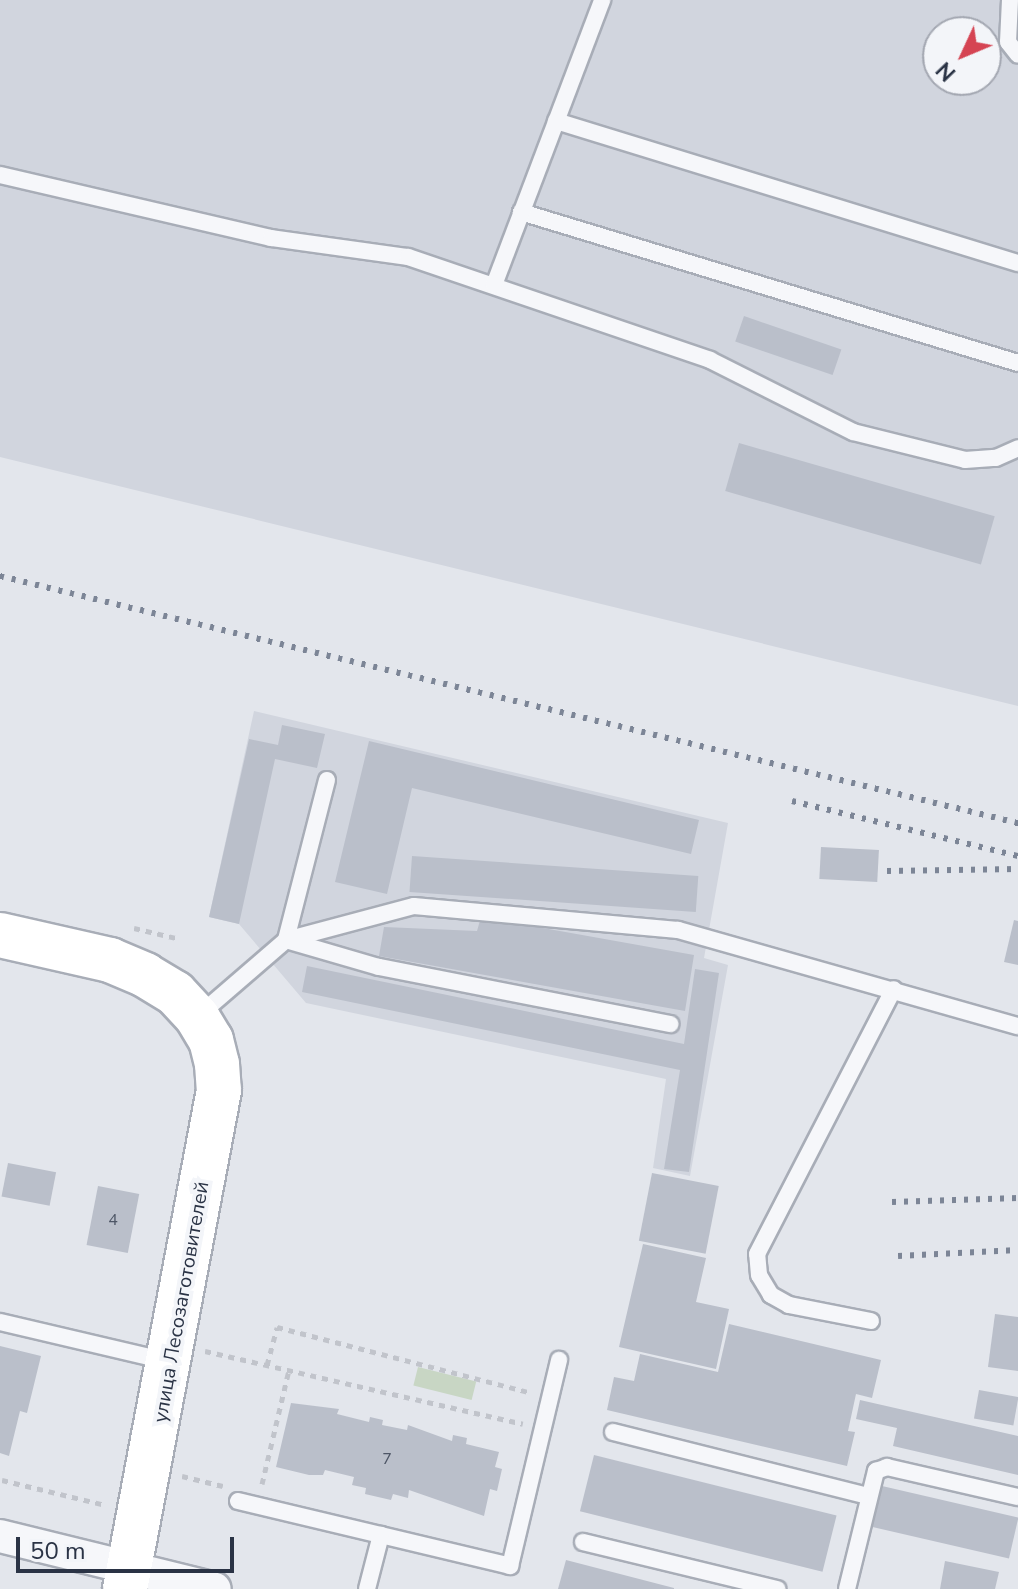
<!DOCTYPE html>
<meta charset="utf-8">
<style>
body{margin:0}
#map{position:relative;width:1018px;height:1589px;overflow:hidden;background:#e3e6ec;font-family:"Nunito Sans",sans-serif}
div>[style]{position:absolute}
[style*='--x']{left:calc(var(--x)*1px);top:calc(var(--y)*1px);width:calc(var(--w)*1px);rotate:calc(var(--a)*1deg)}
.built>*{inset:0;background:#d1d5de}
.green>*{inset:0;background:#c8d6c4;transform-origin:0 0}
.building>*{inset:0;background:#babfca;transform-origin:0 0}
.path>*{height:5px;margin-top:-2.5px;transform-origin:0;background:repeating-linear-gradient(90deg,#c1c4cb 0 6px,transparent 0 12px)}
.roads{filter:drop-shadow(2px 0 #a8adb7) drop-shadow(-2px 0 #a8adb7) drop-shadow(0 2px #a8adb7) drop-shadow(0 -2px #a8adb7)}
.service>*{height:16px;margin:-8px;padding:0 8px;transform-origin:8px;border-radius:8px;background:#f6f7fa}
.minor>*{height:32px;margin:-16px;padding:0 16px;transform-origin:16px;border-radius:16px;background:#f6f7fa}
.secondary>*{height:44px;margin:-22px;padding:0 22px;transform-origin:22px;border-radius:22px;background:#fff}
.rail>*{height:6px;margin-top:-3px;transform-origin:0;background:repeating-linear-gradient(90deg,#7c8596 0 4px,transparent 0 12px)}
span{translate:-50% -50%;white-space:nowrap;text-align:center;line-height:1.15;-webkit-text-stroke:8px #f3f5f9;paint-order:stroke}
.number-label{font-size:16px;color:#4e5666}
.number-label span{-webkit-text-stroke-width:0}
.street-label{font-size:20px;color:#2a3345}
.north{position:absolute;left:922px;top:16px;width:80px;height:80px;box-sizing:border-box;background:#f3f5f9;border:2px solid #a3a7b1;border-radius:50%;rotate:226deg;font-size:22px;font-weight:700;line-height:32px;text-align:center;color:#2a3345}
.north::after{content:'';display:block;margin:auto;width:28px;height:36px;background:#d54453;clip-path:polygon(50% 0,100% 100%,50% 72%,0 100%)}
.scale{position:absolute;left:16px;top:1537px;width:218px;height:36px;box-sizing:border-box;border:4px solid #2a3345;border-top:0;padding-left:10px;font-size:24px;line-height:28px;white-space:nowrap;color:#2a3345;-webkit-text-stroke:6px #f3f5f9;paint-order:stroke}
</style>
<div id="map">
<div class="built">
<div style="clip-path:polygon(evenodd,0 0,1018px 0,1018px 706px,0 457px,0 0,938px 32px,986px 32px,986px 80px,938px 80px,938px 32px)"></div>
<div style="clip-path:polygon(254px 711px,728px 823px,704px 958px,728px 965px,690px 1176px,653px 1168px,666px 1079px,306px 1003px,239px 924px,209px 917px)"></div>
</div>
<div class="green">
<div style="left:418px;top:1367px;width:60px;height:19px;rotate:14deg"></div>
</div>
<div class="building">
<div style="left:744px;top:316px;width:103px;height:27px;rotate:19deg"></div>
<div style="left:739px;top:443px;width:266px;height:50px;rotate:16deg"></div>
<div style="clip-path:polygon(282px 725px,325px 734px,317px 768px,275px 759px,239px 924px,209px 917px,249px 739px,278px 745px)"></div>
<div style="clip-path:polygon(369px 741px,699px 820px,691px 854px,412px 788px,387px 894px,335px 882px)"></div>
<div style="left:821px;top:847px;width:58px;height:32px;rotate:3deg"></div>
<div style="left:412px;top:856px;width:287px;height:36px;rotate:4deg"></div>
<div style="clip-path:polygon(481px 917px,694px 955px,685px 1011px,379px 956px,384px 927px,477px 931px)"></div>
<div style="clip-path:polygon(1014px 920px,1018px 921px,1018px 965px,1004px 962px)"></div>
<div style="clip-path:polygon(307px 966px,684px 1044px,695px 969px,719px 973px,689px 1172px,664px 1169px,680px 1070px,302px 992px)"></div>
<div style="left:8px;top:1163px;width:49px;height:34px;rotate:11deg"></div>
<div style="left:652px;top:1173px;width:68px;height:69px;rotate:11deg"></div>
<div style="left:98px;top:1186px;width:42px;height:60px;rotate:11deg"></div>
<div style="clip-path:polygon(643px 1244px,706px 1258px,696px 1302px,729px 1309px,716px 1369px,619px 1347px)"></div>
<div style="clip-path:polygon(995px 1314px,1018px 1317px,1018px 1371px,988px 1367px)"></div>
<div style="clip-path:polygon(729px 1324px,881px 1360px,872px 1398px,856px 1394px,848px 1431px,855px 1432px,847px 1466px,607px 1410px,614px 1377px,634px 1381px,640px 1354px,718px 1372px)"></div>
<div style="clip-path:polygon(0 1346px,41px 1356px,27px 1413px,20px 1411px,9px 1456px,0 1453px)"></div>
<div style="left:979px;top:1390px;width:40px;height:29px;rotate:10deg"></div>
<div style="clip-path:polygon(860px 1400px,1018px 1436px,1018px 1475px,893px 1446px,897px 1428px,856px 1419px)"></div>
<div style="clip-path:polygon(291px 1403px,339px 1409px,337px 1414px,369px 1422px,370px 1417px,383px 1420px,382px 1425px,407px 1430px,408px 1425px,452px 1441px,453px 1435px,467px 1438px,466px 1444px,499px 1452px,495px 1467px,502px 1469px,497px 1491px,490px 1489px,484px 1516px,409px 1490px,408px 1498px,393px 1494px,391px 1500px,365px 1494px,366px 1488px,352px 1485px,354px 1477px,325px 1470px,323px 1475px,309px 1475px,276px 1467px)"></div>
<div style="left:594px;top:1455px;width:250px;height:58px;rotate:14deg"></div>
<div style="left:882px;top:1486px;width:140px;height:42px;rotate:13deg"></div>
<div style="clip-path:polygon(566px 1560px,674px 1588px,674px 1589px,558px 1589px)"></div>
<div style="clip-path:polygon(945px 1561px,999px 1572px,995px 1589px,940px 1589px)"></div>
</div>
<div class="path">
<div style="--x:134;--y:928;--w:47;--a:13.4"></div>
<div style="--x:205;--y:1351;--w:326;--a:12.9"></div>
<div style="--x:267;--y:1365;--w:39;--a:-75"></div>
<div style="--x:277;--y:1327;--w:260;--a:14.5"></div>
<div style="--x:182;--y:1476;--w:42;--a:13.7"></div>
<div style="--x:2;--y:1480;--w:106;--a:13.6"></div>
<div style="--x:262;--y:1484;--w:117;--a:-76.7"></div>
</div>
<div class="roads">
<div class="service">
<div style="--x:1010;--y:0;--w:42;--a:92.7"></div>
<div style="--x:1008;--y:42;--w:16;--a:52"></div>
<div style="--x:556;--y:121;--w:483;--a:17.1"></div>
<div style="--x:0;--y:175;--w:278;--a:13.1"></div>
<div style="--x:271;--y:238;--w:138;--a:7.9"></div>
<div style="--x:408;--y:257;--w:319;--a:18.8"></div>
<div style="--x:710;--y:360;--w:160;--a:26.7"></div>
<div style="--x:853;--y:432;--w:115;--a:14"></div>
<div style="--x:965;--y:460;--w:31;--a:-4"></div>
<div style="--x:996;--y:458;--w:24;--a:-24"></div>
<div style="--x:521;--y:212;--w:519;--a:16.9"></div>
<div style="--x:494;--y:285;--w:305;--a:-69.2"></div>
<div style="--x:327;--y:780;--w:165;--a:104.4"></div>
<div style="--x:286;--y:940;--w:97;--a:16.2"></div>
<div style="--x:379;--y:967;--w:297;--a:11.1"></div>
<div style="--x:198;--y:1016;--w:116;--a:-40.8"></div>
<div style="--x:286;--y:940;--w:132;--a:-14.9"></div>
<div style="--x:414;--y:906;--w:265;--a:5.2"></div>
<div style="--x:678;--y:930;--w:353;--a:15.8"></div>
<div style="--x:871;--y:1321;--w:84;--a:-169"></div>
<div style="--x:789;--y:1305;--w:21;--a:-151"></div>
<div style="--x:771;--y:1295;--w:23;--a:-121"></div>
<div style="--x:759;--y:1275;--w:21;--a:-95"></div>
<div style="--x:757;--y:1254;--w:298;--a:-62.7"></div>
<div style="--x:0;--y:1322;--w:171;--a:13.2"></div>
<div style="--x:613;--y:1432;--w:262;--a:14.1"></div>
<div style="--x:238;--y:1501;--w:280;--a:13.4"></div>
<div style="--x:510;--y:1566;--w:212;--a:-76.6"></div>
<div style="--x:583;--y:1542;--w:200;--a:13.6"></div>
<div style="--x:367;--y:1589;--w:56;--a:-75.5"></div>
<div style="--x:847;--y:1589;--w:122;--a:-76.2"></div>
<div style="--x:876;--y:1471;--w:12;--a:-20"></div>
<div style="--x:887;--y:1467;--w:134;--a:12.9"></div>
</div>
<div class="minor">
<div style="--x:0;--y:1536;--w:221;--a:13.8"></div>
</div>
<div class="secondary">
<div style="--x:0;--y:935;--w:113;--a:12.8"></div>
<div style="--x:110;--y:960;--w:38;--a:23"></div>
<div style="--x:145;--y:975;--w:35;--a:31"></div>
<div style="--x:175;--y:993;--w:33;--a:47"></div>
<div style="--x:197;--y:1017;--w:27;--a:59"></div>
<div style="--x:211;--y:1040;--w:25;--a:76"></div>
<div style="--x:217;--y:1064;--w:26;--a:86"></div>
<div style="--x:219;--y:1090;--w:508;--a:100.67"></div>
</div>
</div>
<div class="rail">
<div style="--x:0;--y:576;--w:1048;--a:13.64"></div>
<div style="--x:792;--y:801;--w:233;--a:13.7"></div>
<div style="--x:887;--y:871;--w:131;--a:-0.9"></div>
<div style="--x:892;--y:1202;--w:126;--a:-1.8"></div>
<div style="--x:898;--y:1256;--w:120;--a:-2.9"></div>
</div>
<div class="number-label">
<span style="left:113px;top:1220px">4</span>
<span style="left:387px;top:1459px">7</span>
</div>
<div class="street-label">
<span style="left:181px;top:1302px;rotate:-80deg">улица Лесозаготовителей</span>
</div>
<div class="north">N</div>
<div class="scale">50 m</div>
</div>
